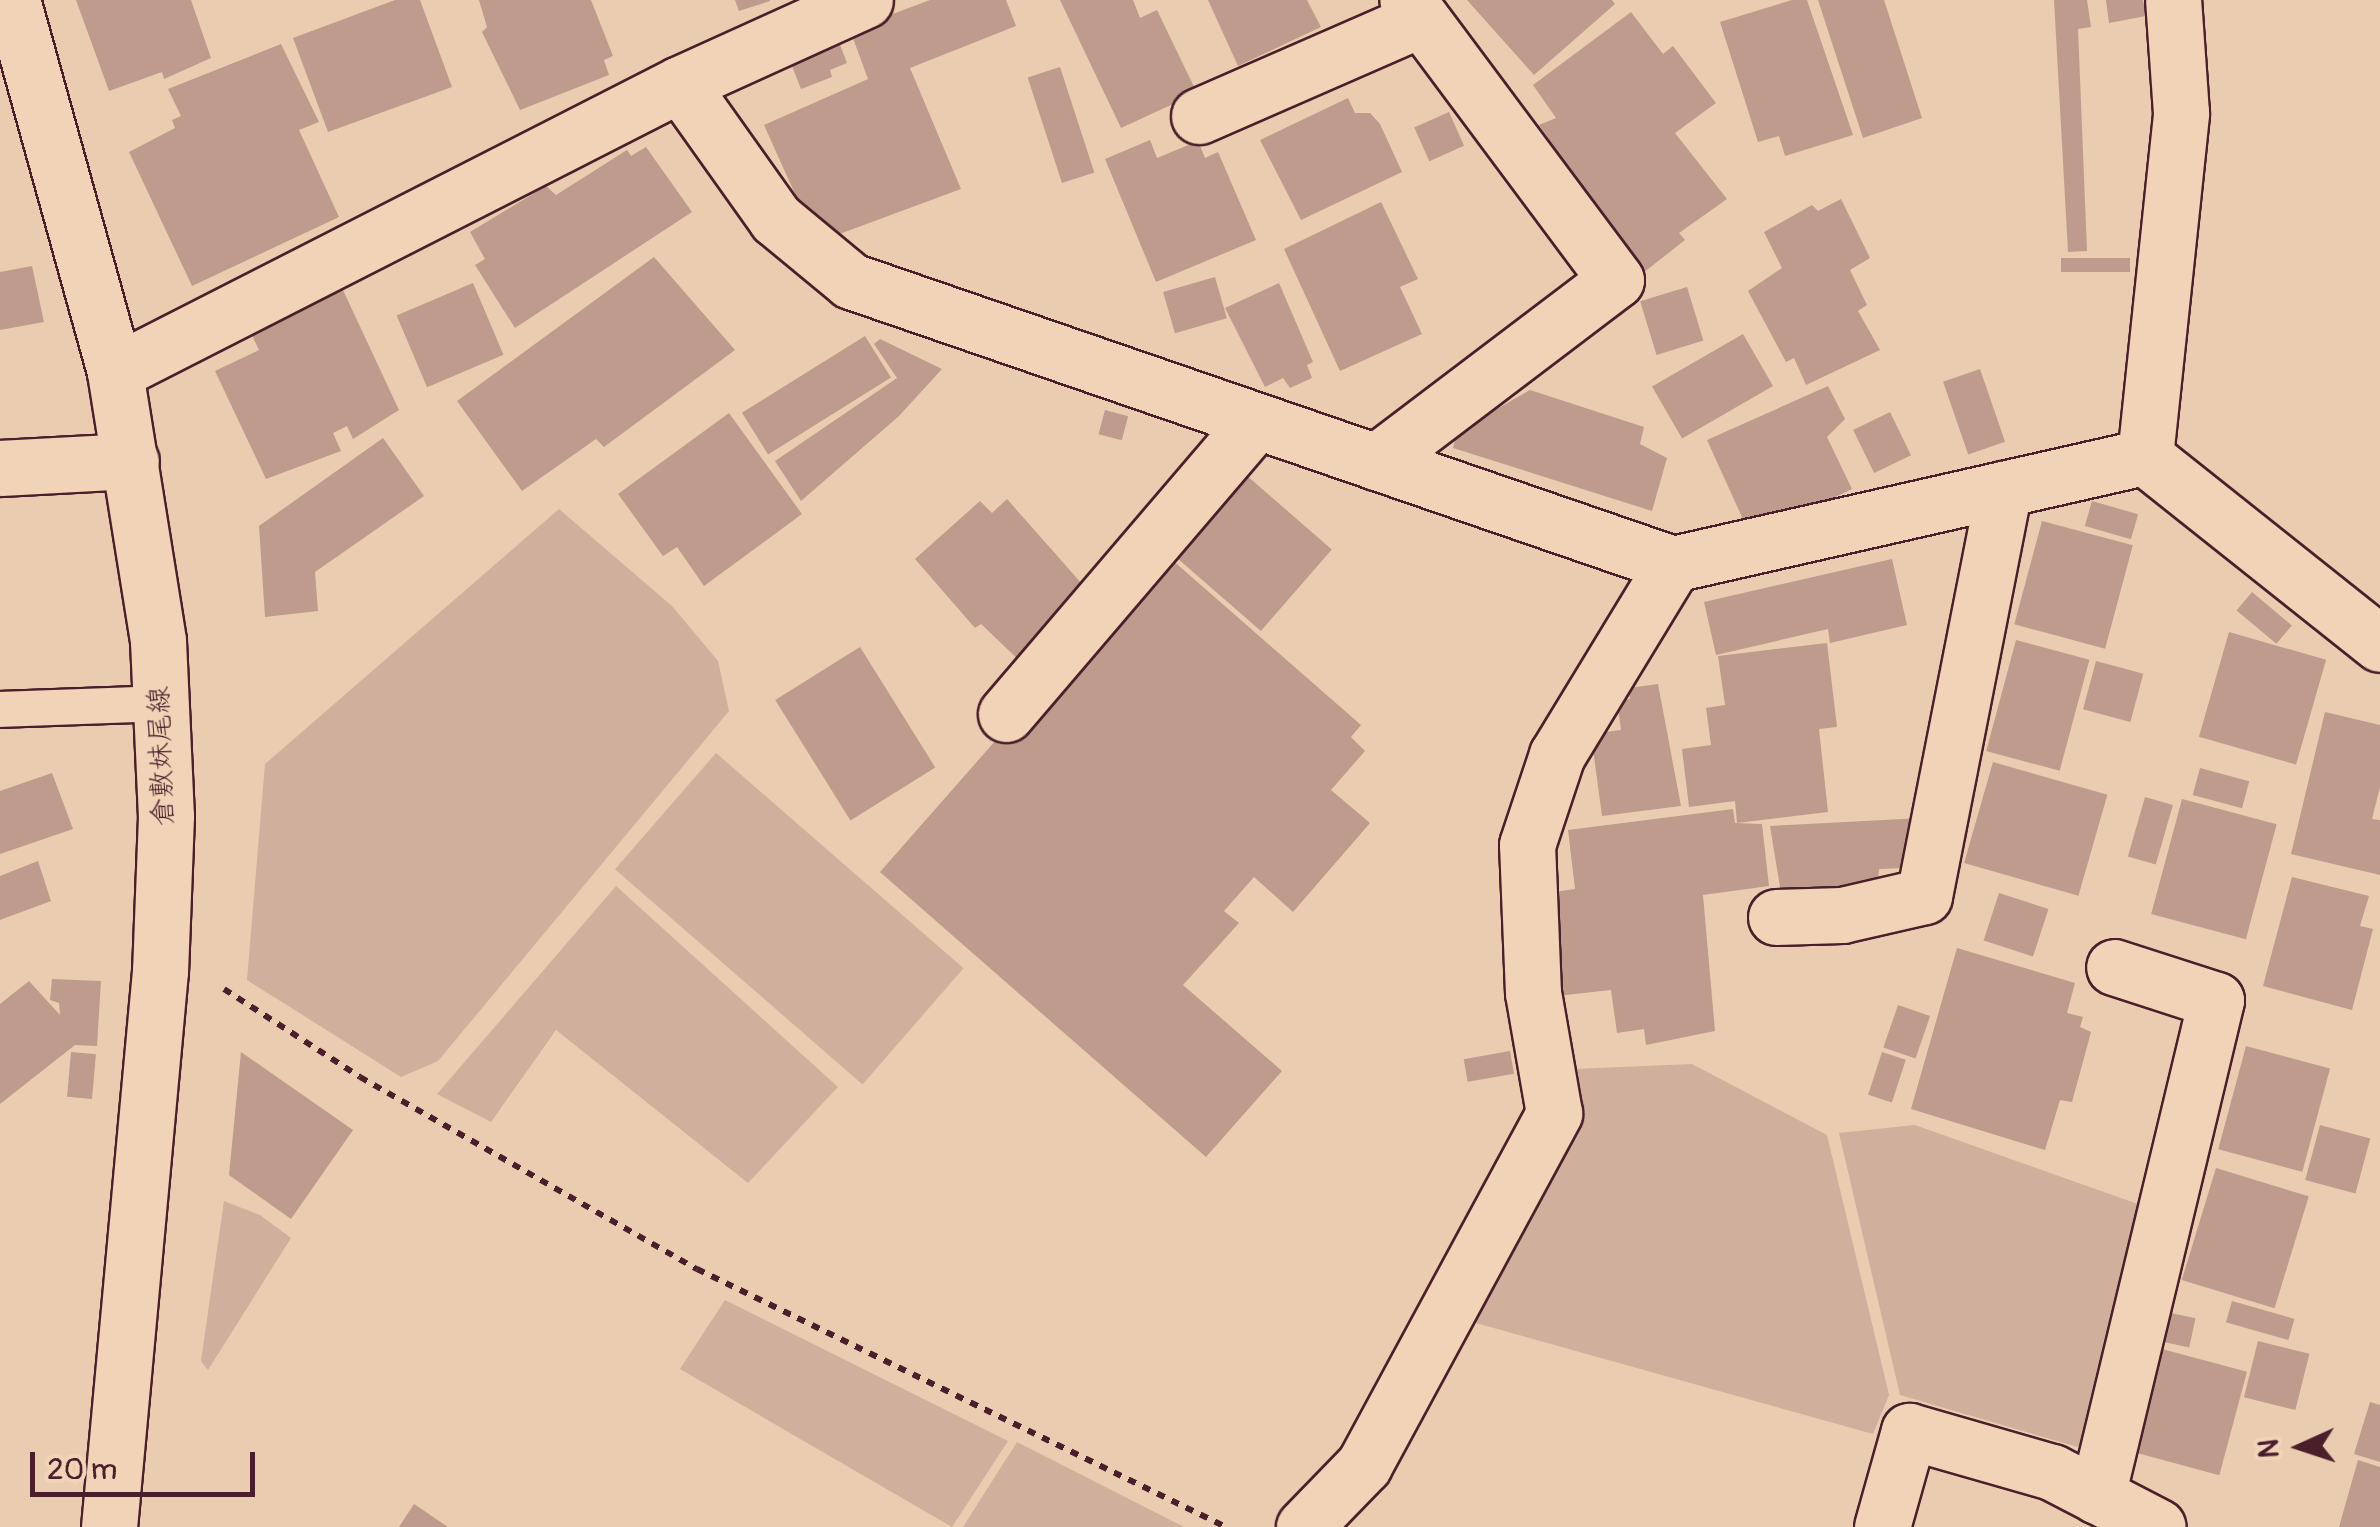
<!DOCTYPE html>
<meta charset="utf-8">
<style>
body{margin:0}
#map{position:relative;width:2380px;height:1527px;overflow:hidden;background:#eaccb1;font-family:Pangolin,"Klee One",sans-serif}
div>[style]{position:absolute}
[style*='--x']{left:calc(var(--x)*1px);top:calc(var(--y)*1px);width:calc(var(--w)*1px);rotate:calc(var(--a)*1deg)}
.green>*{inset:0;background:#d0af9c;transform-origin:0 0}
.building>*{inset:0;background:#be9b8c;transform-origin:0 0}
.path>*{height:6px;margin-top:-3px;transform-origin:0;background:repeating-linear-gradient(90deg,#4a1f2b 0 8px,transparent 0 16px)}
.roads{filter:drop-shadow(2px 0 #4a1f2b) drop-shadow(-2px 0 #4a1f2b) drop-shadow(0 2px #4a1f2b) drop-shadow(0 -2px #4a1f2b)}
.lane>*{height:35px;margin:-17.5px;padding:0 17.5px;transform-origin:17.5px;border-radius:17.5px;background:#f1d3b7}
.street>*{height:55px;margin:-27.5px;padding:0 27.5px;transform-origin:27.5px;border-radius:27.5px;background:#f1d3b7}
.secondary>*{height:55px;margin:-27.5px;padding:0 27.5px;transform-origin:27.5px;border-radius:27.5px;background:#f1d3b7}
span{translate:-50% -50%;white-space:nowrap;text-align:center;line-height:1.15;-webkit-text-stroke:9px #f1d3b7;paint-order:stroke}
.street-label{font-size:28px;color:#4a1f2b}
.north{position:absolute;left:2250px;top:1397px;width:100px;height:100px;-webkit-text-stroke:8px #f1d3b7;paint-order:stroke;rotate:267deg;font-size:28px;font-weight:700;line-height:40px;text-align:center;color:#4a1f2b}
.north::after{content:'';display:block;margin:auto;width:35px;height:45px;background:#4a1f2b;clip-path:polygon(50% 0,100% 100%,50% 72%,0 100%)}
.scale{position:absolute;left:30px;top:1452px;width:225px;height:45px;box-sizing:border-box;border:5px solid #4a1f2b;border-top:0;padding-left:12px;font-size:30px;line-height:35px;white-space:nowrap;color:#4a1f2b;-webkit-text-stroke:8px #f1d3b7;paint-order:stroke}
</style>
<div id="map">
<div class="green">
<div style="clip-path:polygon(559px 509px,672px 606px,718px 661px,729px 711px,438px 1061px,401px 1077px,247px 980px,265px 764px)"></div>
<div style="left:716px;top:753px;width:328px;height:154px;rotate:41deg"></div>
<div style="clip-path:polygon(616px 886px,838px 1087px,748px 1183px,556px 1030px,491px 1122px,437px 1094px)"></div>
<div style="clip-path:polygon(1692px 1064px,1827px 1135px,1889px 1395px,1873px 1434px,1465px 1320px,1578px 1127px,1575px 1069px)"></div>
<div style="clip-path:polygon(1915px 1125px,2149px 1208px,2081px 1448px,1900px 1395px,1839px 1133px)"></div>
<div style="clip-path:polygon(224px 1201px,260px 1215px,291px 1238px,208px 1370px,201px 1361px)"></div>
<div style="clip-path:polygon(725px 1300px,1008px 1441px,952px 1527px,680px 1369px)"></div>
<div style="clip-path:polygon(1017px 1442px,1184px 1527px,963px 1527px)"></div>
</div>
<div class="building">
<div style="clip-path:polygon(76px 0,191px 0,211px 58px,164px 79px,162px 72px,109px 91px)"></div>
<div style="clip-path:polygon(395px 0,420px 0,452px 87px,328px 132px,293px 38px)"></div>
<div style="clip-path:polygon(479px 0,591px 0,613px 56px,604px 60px,609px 75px,520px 110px,482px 32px,487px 27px)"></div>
<div style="clip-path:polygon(735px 0,770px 0,770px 1px,739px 11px)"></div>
<div style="clip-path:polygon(930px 0,1006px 0,1016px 26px,910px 68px,961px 189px,826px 239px,813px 234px,764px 125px,868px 79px,850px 30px)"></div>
<div style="clip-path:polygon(1060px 0,1133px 0,1140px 18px,1157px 10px,1197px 93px,1121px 128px)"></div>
<div style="clip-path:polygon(1208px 0,1307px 0,1321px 27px,1238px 66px)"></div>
<div style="clip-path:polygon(1467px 0,1612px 0,1615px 4px,1534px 75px)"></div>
<div style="clip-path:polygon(1792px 0,1807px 0,1853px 135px,1785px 156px,1779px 136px,1758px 142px,1720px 22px)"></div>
<div style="clip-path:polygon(1818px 0,1884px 0,1922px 118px,1863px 138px)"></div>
<div style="clip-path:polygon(2054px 0,2087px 0,2091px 27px,2078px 29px,2087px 251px,2068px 252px)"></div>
<div style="clip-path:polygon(2106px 0,2143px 0,2146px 16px,2109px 23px)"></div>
<div style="clip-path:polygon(1631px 12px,1663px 54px,1673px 46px,1716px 103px,1675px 133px,1727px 199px,1679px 233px,1685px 240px,1643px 273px,1539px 125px,1556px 118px,1533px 85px)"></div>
<div style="clip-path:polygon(837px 37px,847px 63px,830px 70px,832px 77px,801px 89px,788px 56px)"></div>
<div style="clip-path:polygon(281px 44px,319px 122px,299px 130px,339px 217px,192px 286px,129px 152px,175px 128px,172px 120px,181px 116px,168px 89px)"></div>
<div style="left:1060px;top:67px;width:111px;height:34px;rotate:72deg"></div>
<div style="clip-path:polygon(1348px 98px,1355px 113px,1370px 113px,1380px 124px,1402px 172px,1301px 220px,1260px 140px)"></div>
<div style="left:1449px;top:112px;width:37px;height:38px;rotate:66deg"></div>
<div style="clip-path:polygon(1150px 140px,1157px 158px,1198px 141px,1205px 158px,1218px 152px,1256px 240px,1156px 282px,1105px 159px)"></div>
<div style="clip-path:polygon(646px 147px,692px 212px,515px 328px,475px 265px,485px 259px,470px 232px,546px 186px,556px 195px,627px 150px,631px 156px)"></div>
<div style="clip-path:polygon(1841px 199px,1870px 258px,1850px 270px,1867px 305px,1858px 311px,1880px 350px,1806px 385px,1794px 358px,1786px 362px,1748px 291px,1782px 268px,1764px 232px,1812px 205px,1818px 211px)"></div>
<div style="clip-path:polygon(1381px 202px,1418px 279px,1400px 287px,1422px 334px,1340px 371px,1284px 249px)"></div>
<div style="clip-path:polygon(654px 257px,735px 350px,604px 447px,596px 439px,522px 491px,457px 401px)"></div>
<div style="left:2130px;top:258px;width:14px;height:69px;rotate:90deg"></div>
<div style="clip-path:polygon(32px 266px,44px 322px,0 330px,0 272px)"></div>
<div style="left:1215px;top:277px;width:43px;height:54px;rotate:74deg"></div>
<div style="left:473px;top:283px;width:78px;height:83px;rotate:67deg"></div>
<div style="clip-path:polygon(1279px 283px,1313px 362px,1307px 365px,1312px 378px,1290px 388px,1283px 378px,1265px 387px,1225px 308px)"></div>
<div style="left:1687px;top:287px;width:56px;height:49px;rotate:73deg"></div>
<div style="clip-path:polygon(342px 288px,399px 410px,353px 439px,347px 426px,333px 433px,341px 451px,266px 479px,215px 371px,259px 350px,250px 331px)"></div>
<div style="left:1743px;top:334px;width:60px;height:105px;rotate:60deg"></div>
<div style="left:865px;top:336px;width:49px;height:145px;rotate:58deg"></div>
<div style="clip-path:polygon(880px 339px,942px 369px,899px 416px,801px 501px,775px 461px,897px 378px,874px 344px)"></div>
<div style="left:1980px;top:369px;width:77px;height:39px;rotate:71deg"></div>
<div style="clip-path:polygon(1828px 386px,1845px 419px,1827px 437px,1852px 489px,1751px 537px,1707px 440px)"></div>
<div style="clip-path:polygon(1530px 390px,1644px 427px,1640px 444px,1667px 458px,1652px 511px,1453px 448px,1457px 432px)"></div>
<div style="left:1105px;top:410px;width:24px;height:25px;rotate:15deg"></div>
<div style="left:1890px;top:412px;width:48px;height:41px;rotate:64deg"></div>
<div style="clip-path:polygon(729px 413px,802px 514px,704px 586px,677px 547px,663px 556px,618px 494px)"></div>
<div style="clip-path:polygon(383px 438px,424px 496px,315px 572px,318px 611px,265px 617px,259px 526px)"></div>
<div style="left:1245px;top:474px;width:115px;height:108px;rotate:41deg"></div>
<div style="clip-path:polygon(1007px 499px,1090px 593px,1021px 662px,981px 624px,975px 628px,915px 559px,980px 501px,992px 513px)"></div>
<div style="left:2092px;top:501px;width:48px;height:26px;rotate:16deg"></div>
<div style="left:2042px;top:521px;width:94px;height:107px;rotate:15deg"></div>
<div style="clip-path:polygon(1162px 551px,1361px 725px,1351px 737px,1365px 751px,1331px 790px,1370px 823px,1293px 912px,1254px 877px,1224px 911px,1239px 923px,1183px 985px,1282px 1071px,1206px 1157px,880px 872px)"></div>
<div style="clip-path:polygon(1892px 559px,1907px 625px,1830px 643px,1828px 629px,1716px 655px,1704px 602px)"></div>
<div style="left:2252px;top:592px;width:52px;height:24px;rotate:40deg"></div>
<div style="left:2229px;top:632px;width:101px;height:109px;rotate:16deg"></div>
<div style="left:2016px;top:640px;width:76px;height:115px;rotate:15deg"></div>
<div style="clip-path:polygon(1827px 643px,1837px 727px,1819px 729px,1828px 812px,1737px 823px,1735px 801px,1689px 807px,1682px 749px,1711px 745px,1706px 708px,1725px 705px,1718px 656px)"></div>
<div style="left:860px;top:647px;width:142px;height:100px;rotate:58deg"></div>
<div style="left:2096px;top:661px;width:49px;height:50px;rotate:15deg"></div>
<div style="clip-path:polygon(1658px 684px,1681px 806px,1602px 816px,1591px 734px,1621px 730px,1617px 701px,1630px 699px,1629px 688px)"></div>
<div style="clip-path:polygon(2325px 712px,2380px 725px,2380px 787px,2372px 819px,2380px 820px,2380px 875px,2291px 854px)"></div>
<div style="left:1993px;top:762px;width:119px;height:105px;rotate:16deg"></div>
<div style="left:2200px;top:768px;width:51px;height:28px;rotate:15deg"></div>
<div style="clip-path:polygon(52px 773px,73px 829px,0 854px,0 791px)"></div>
<div style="left:2145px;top:797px;width:29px;height:62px;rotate:16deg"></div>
<div style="left:2182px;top:799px;width:98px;height:119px;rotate:15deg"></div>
<div style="clip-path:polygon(1733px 809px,1735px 823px,1762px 824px,1769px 886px,1703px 895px,1715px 1031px,1646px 1045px,1644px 1029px,1617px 1033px,1611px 990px,1557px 996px,1554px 892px,1575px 889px,1568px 830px)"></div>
<div style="clip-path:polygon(1922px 818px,1905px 868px,1879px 869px,1877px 890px,1781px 893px,1770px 826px)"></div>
<div style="clip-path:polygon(38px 861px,51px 901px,0 920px,0 876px)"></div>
<div style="clip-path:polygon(2292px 877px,2369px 896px,2360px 926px,2373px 929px,2352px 1010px,2263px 986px)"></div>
<div style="left:1999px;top:893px;width:52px;height:50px;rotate:18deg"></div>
<div style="clip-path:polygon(1957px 948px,2075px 983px,2067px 1013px,2083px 1017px,2080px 1027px,2091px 1032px,2072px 1102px,2060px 1100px,2045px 1150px,1911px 1109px)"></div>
<div style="clip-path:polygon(52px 979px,101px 981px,97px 1046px,75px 1045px,0 1104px,0 1004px,29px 981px,60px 1015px,59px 1003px,50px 1000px)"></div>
<div style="left:1898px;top:1005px;width:34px;height:45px;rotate:19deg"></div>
<div style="left:2246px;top:1046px;width:87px;height:107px;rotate:15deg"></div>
<div style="left:1510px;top:1051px;width:23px;height:47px;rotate:80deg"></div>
<div style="left:71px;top:1052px;width:25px;height:45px;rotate:5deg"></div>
<div style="clip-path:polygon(241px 1052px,353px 1130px,291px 1219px,229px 1175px)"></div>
<div style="left:1882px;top:1052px;width:25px;height:45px;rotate:18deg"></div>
<div style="left:2320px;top:1125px;width:52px;height:57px;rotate:15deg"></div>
<div style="left:2216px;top:1168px;width:97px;height:117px;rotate:17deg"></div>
<div style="left:2232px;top:1301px;width:65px;height:22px;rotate:16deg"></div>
<div style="left:2171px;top:1313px;width:25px;height:30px;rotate:12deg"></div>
<div style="left:2258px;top:1341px;width:53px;height:58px;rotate:14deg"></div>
<div style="left:2162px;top:1349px;width:88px;height:107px;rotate:15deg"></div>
<div style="clip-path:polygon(2370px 1402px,2380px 1405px,2380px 1462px,2354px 1454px)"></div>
<div style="clip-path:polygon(2358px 1460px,2380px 1467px,2380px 1527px,2339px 1527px)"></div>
<div style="clip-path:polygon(414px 1504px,448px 1527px,399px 1527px)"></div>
</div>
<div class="path">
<div style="--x:224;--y:989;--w:162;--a:32.9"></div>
<div style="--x:360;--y:1077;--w:388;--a:29.7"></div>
<div style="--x:697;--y:1269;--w:589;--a:26"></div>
</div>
<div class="roads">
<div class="lane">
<div style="--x:0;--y:709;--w:161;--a:-2.1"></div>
</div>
<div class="street">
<div style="--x:680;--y:84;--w:166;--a:54.6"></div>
<div style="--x:776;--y:219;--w:97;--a:39.6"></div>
<div style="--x:851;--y:281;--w:869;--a:19"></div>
<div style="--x:1673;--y:564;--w:484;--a:-12.8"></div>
<div style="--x:1199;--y:116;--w:242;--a:-23.6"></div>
<div style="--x:115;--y:372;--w:634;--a:-27.01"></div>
<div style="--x:680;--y:84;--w:203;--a:-24.4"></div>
<div style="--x:2145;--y:457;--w:346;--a:-84"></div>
<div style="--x:2181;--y:113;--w:113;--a:-94"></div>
<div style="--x:2145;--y:457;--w:300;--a:38.5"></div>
<div style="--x:1376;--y:462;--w:301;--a:-37.2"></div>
<div style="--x:1616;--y:280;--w:349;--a:-126.7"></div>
<div style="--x:0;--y:468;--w:131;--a:-3.1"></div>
<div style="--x:1006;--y:714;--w:385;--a:-49.5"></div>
<div style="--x:1776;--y:917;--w:66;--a:-1.7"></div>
<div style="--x:1842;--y:915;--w:84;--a:-13"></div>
<div style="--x:1924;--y:896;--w:415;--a:-78.9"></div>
<div style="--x:2097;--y:1496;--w:510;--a:-76.51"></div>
<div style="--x:2216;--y:1000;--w:107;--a:-162.1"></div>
<div style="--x:1304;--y:1527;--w:86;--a:-45.9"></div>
<div style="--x:1364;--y:1465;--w:400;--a:-61.6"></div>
<div style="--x:1554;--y:1113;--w:122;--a:-99.9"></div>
<div style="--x:1533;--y:993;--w:148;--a:-92.3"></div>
<div style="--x:1527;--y:845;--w:95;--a:-71.6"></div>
<div style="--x:1557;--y:755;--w:223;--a:-58.7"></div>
<div style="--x:1882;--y:1527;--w:100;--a:-74.3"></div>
<div style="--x:1909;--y:1431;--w:149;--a:16"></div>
<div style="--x:2052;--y:1472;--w:119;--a:27.4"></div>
</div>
<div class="secondary">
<div style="--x:12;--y:0;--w:386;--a:74.5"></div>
<div style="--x:115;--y:372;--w:272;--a:80.9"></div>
<div style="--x:158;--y:641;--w:175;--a:87.4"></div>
<div style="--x:166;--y:816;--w:155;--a:92.2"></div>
<div style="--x:160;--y:971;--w:558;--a:95.24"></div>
</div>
</div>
<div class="street-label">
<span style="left:162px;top:756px;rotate:-92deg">倉敷妹尾線</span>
</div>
<div class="north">N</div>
<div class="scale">20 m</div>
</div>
